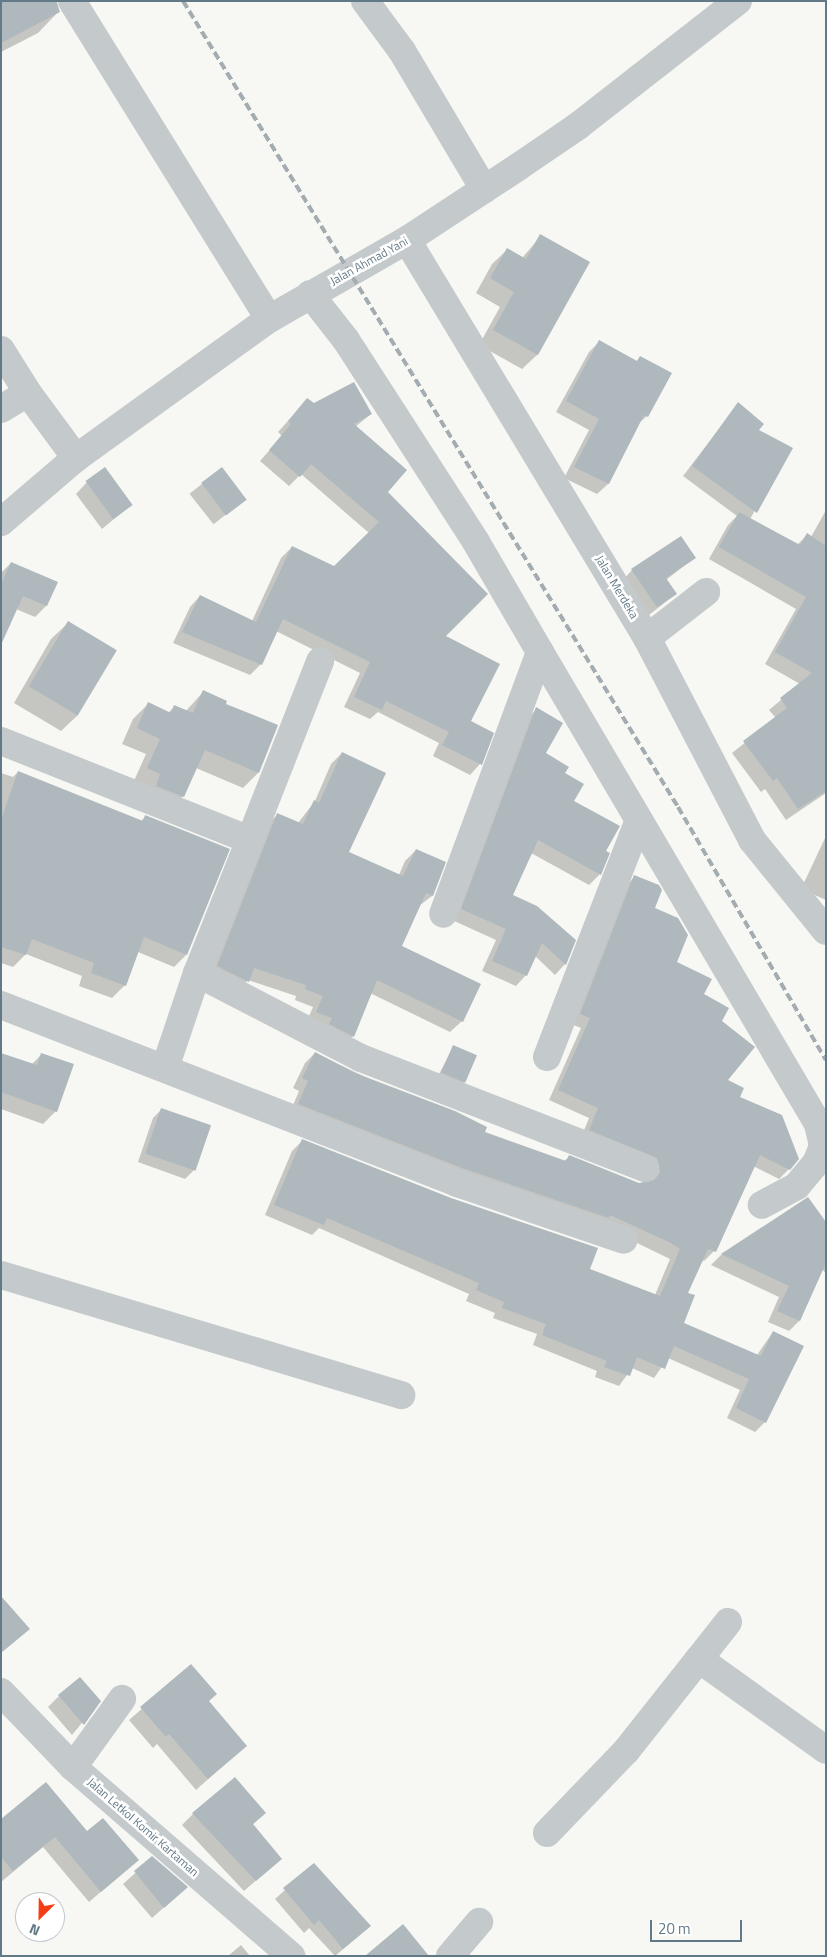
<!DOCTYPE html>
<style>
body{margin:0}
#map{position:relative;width:827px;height:1957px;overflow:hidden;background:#f7f7f3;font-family:"Titillium Web",sans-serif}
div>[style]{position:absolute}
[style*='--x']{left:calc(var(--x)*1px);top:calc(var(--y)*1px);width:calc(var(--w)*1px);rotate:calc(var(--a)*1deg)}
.shadow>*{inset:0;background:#0003;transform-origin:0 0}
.building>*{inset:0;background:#aeb8bd;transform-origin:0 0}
.minor>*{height:28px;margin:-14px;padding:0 14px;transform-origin:14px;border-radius:14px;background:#c4c9cc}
.rail>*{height:4px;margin-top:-2px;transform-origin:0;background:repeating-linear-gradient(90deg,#a3acb1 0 8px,transparent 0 12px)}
span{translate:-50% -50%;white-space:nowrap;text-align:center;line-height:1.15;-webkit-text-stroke:5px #fff;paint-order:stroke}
.street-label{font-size:12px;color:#627987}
.frame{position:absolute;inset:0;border:2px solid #627987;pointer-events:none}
.north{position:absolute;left:15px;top:1892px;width:50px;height:50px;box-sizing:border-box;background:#fff;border:1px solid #c0c9cf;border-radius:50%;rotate:203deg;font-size:14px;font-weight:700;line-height:20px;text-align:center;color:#627987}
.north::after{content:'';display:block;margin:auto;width:18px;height:22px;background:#f53d15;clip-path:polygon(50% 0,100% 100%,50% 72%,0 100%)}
.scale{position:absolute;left:650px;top:1920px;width:92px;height:22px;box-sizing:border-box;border:2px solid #627987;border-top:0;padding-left:6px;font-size:15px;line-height:18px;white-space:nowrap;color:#627987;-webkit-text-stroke:4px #fff;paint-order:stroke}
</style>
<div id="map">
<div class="shadow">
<div style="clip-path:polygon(1px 1px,57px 1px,59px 11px,38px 33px,1px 52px)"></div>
<div style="clip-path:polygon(541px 236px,588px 262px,537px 355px,522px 369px,479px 345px,500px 307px,476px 293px,492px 264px,507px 250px,522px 258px)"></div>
<div style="clip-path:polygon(600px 341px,636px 362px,641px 357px,647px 416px,638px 424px,608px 484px,597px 494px,564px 478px,589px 430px,556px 412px,589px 352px)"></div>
<div style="clip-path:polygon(307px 400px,313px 405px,371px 414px,355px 427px,387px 492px,444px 637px,480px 764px,470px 775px,433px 756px,439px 743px,378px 712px,370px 719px,344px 707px,360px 673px,276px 631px,261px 664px,250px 675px,173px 643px,190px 607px,200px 596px,252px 621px,281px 558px,292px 547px,334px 567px,369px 533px,301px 474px,289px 486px,260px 461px,282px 436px,278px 432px)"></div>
<div style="clip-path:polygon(738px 404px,757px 430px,791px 449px,750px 519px,797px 545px,807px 535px,811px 537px,826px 510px,826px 793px,786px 820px,765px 789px,761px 792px,732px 753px,776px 718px,769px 710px,800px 684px,765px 664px,796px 609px,709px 559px,728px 525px,737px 516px,683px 476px)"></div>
<div style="left:221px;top:469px;width:39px;height:40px;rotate:52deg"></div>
<div style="clip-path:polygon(87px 482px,131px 505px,102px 529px,76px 494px)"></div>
<div style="clip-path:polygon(694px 558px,666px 580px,676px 594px,645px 618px,621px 582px,632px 570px)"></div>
<div style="clip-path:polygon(11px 563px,56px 583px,46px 606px,35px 617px,16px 609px,1px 640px,1px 573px)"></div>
<div style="clip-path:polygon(68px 623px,78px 715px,61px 731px,14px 703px,51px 639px)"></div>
<div style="clip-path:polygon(203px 692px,224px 704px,258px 773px,243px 788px,196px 768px,183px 796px,168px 811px,133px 783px,146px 754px,122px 744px,133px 719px,148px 704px,168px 713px,175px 706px,186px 711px)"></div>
<div style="clip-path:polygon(537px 709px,544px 753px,563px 773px,572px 802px,608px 853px,600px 874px,589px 885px,531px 853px,511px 895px,574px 941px,565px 964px,555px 975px,535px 956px,526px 975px,516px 986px,482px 971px,496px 940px,452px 920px,526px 719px)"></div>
<div style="clip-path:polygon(342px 753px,348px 852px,399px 875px,405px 861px,416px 850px,444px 863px,432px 896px,419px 906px,400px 946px,462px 1021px,450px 1032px,370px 993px,353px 1036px,342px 1047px,306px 1023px,313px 1007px,295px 1000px,296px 996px,248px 980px,237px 993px,207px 977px,266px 826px,277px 815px,298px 823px,315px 801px,331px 764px)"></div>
<div style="clip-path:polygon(18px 772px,141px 821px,145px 817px,186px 955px,174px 967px,138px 952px,125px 985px,112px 998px,79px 986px,82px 976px,26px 954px,13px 967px,1px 963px,1px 773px,13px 777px)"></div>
<div style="clip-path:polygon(826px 836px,826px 900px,801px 889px)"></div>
<div style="clip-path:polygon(635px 876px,653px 909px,676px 963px,720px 1022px,726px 1081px,789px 1169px,779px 1179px,753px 1166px,714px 1251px,704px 1261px,702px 1260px,686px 1293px,682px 1323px,757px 1355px,773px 1332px,765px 1422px,755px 1432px,727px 1418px,740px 1390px,668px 1358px,654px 1378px,632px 1368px,619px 1386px,595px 1377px,597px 1371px,533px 1345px,537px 1334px,493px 1318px,495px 1313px,466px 1301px,469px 1294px,319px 1228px,312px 1235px,265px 1215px,292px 1151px,302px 1141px,589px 1270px,655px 1295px,670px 1259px,600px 1225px,289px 1115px,299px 1091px,293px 1088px,305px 1063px,315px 1053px,483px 1133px,564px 1161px,569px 1157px,639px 1184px,650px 1182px,647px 1168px,580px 1140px,589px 1118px,549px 1100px,581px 1028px,571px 1024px,625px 887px)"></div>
<div style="clip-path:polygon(453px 1047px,465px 1081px,460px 1087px,437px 1078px)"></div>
<div style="clip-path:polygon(1px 1054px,31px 1065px,42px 1054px,56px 1111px,43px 1124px,1px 1109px)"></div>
<div style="clip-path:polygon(162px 1109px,194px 1170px,185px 1179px,138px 1162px,153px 1118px)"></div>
<div style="clip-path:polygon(808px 1199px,826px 1224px,826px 1274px,822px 1269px,799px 1321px,789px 1331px,768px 1322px,779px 1297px,711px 1265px,721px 1255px)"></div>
<div style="clip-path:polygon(191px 1666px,207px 1702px,245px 1746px,196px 1790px,157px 1744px,153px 1748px,129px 1720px)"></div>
<div style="clip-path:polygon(59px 1696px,100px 1701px,72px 1735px,48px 1707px)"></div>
<div style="clip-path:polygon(264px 1813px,252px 1825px,281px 1859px,244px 1891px,182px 1825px,193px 1814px)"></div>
<div style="clip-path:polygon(1px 1821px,87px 1833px,138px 1860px,89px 1902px,43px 1847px,1px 1882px)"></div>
<div style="clip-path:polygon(152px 1858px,186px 1888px,152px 1918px,123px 1884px)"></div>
<div style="clip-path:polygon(314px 1864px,360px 1935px,335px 1956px,309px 1928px,304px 1933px,275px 1899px)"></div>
<div style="clip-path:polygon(241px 1945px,250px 1956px,228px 1956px)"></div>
</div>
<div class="building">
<div style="clip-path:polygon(1px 1px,56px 1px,60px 12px,1px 43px)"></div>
<div style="clip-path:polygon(540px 234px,590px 262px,538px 355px,493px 330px,514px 292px,490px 278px,507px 248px,526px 259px)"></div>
<div style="clip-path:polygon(599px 340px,637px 361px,640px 356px,672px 373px,648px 417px,644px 415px,609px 484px,574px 467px,599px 419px,566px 401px)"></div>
<div style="clip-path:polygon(354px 382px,372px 414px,354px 424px,407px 470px,388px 492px,488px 594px,446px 636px,500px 664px,471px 721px,494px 733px,482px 765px,442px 745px,449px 732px,386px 701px,382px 710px,354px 697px,370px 662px,283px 619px,262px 665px,182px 632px,200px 595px,256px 622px,292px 546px,334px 566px,379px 522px,311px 464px,300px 477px,269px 450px,291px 424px,288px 421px,307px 398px,314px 403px)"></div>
<div style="clip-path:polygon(738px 402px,764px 424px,759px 430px,793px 448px,757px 513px,692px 466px)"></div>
<div style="left:105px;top:467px;width:47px;height:24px;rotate:54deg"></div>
<div style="left:222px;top:467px;width:41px;height:26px;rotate:53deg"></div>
<div style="clip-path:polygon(739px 512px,800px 545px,807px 533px,826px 546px,826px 791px,798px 809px,777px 778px,773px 781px,743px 741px,787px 708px,780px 698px,812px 673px,775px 652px,806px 597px,719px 547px)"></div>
<div style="clip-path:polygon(681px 536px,696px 558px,666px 578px,677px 594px,657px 607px,631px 569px)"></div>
<div style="clip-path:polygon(11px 562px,58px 582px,47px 606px,23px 596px,1px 645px,1px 585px)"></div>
<div style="left:68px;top:621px;width:57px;height:76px;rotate:31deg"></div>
<div style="clip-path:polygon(203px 690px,227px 701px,226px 704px,278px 725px,259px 773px,205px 750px,184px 797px,156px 786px,160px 774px,147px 768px,160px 739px,137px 728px,148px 702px,171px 713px,174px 705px,193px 713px)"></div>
<div style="clip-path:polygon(536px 707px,563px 723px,546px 753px,569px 767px,565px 773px,584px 784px,574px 801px,620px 826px,606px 851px,610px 853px,601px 875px,538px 840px,513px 895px,537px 906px,576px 940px,566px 965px,542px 943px,527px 976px,492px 961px,506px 929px,461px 909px)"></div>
<div style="clip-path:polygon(342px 752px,386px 773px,349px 852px,403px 876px,416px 849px,446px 862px,433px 896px,426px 893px,402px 946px,481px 984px,463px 1022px,377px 980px,354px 1037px,329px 1024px,332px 1018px,316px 1012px,323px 996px,305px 989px,306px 985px,254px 968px,249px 982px,217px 966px,277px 813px,303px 824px,314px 800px,319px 803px)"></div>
<div style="clip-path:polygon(18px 771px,143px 821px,145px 815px,230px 849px,187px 955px,144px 937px,126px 986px,91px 973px,94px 963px,32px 939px,26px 955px,1px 947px,1px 820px)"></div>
<div style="clip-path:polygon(634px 875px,659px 885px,662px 890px,655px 908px,678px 918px,688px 935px,677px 962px,712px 979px,704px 994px,729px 1008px,722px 1021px,755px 1047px,728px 1080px,744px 1088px,740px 1097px,782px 1115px,799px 1159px,790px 1170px,760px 1155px,716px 1252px,708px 1249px,688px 1293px,695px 1295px,684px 1323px,761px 1356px,773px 1331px,804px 1346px,766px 1423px,736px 1408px,749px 1379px,674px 1346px,665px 1369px,637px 1357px,630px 1376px,604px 1367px,607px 1361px,542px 1335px,546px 1324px,502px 1308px,504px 1302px,476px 1290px,479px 1283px,327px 1218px,324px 1225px,274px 1205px,302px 1139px,451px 1198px,598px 1248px,590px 1269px,660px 1296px,680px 1249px,671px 1243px,610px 1215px,609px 1218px,462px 1168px,298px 1104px,308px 1081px,302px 1078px,315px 1052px,355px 1073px,455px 1111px,487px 1127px,485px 1132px,566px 1161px,569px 1155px,639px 1183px,654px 1180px,660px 1173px,657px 1158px,589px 1130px,598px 1108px,558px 1090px,590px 1018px,580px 1014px)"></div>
<div style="left:453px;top:1045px;width:26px;height:30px;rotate:23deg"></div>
<div style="clip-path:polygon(1px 1053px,37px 1065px,41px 1053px,74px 1064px,57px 1112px,1px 1092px)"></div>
<div style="left:161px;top:1108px;width:53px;height:48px;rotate:19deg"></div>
<div style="clip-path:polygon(808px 1197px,826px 1222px,826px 1263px,800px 1321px,777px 1311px,789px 1286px,721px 1254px)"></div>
<div style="clip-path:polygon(1px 1596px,30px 1629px,1px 1653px)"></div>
<div style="clip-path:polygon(191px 1664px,217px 1694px,209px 1701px,247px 1746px,208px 1779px,169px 1734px,166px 1737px,140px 1707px)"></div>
<div style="clip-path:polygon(80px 1677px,101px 1701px,84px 1725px,58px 1695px)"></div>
<div style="clip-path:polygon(235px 1777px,266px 1813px,253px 1824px,282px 1859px,256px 1881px,192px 1813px)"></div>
<div style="clip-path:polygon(46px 1782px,87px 1831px,103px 1818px,139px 1860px,101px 1892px,55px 1837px,13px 1871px,1px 1857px,1px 1819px)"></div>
<div style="clip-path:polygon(152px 1856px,188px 1887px,164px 1908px,134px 1871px)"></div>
<div style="clip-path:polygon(314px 1863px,371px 1926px,343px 1949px,319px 1920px,314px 1925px,283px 1888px)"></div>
<div style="clip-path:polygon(403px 1924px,429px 1956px,365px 1956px)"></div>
</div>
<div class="minor">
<div style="--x:72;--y:1;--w:374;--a:58.2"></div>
<div style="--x:365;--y:1;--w:62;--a:53.5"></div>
<div style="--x:402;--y:51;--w:161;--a:59.3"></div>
<div style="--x:407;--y:240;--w:465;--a:58.9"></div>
<div style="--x:647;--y:638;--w:228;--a:62.5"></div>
<div style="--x:752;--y:840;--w:117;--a:50.9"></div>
<div style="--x:310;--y:294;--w:58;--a:52"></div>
<div style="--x:346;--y:340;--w:240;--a:57.2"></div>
<div style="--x:476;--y:542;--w:127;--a:59.8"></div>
<div style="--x:540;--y:652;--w:279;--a:110.3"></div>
<div style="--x:1;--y:350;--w:51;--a:57.9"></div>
<div style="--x:28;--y:393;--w:81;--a:53.6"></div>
<div style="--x:1;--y:409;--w:31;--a:-31"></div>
<div style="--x:1;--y:522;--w:99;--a:-40.5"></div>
<div style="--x:76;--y:458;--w:238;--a:-35.8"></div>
<div style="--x:269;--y:319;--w:159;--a:-29.8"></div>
<div style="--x:407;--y:240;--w:133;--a:-33.3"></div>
<div style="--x:518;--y:167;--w:73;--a:-34.3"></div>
<div style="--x:578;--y:126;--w:203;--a:-38"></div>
<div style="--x:647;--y:638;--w:75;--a:-37.9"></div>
<div style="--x:540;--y:652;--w:548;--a:59.5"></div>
<div style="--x:818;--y:1124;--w:23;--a:77"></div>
<div style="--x:823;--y:1146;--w:18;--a:112"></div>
<div style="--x:816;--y:1163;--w:30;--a:130"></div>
<div style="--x:797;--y:1186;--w:40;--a:152"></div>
<div style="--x:1;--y:741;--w:268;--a:21.7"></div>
<div style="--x:250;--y:840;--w:143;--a:111.7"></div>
<div style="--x:197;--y:973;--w:100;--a:108.6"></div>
<div style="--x:250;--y:840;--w:192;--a:-68.6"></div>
<div style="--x:197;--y:973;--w:185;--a:27.4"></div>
<div style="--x:361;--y:1058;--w:305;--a:21.2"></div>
<div style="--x:1;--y:1005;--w:490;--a:21.3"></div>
<div style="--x:457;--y:1183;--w:176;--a:18.8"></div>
<div style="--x:547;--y:1057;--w:254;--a:-68.8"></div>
<div style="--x:1;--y:1275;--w:418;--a:16.7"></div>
<div style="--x:699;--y:1659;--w:47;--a:-51.9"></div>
<div style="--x:1;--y:1692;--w:104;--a:46.2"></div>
<div style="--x:73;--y:1767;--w:289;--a:40.9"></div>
<div style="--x:73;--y:1767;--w:84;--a:-54.2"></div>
<div style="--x:547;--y:1833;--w:114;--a:-46.1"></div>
<div style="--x:626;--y:1751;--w:117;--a:-51.6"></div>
<div style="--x:699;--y:1659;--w:156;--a:35.6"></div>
<div style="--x:450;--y:1956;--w:45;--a:-49.5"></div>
</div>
<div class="rail">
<div style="--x:183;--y:1;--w:946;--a:58.44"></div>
<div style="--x:678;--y:807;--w:293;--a:59.7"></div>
</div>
<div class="street-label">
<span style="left:369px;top:261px;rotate:-29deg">Jalan Ahmad Yani</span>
<span style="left:617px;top:587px;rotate:59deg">Jalan Merdeka</span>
<span style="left:143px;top:1827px;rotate:41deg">Jalan Letkol Komir Kartaman</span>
</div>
<div class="frame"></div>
<div class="north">N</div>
<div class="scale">20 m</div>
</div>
